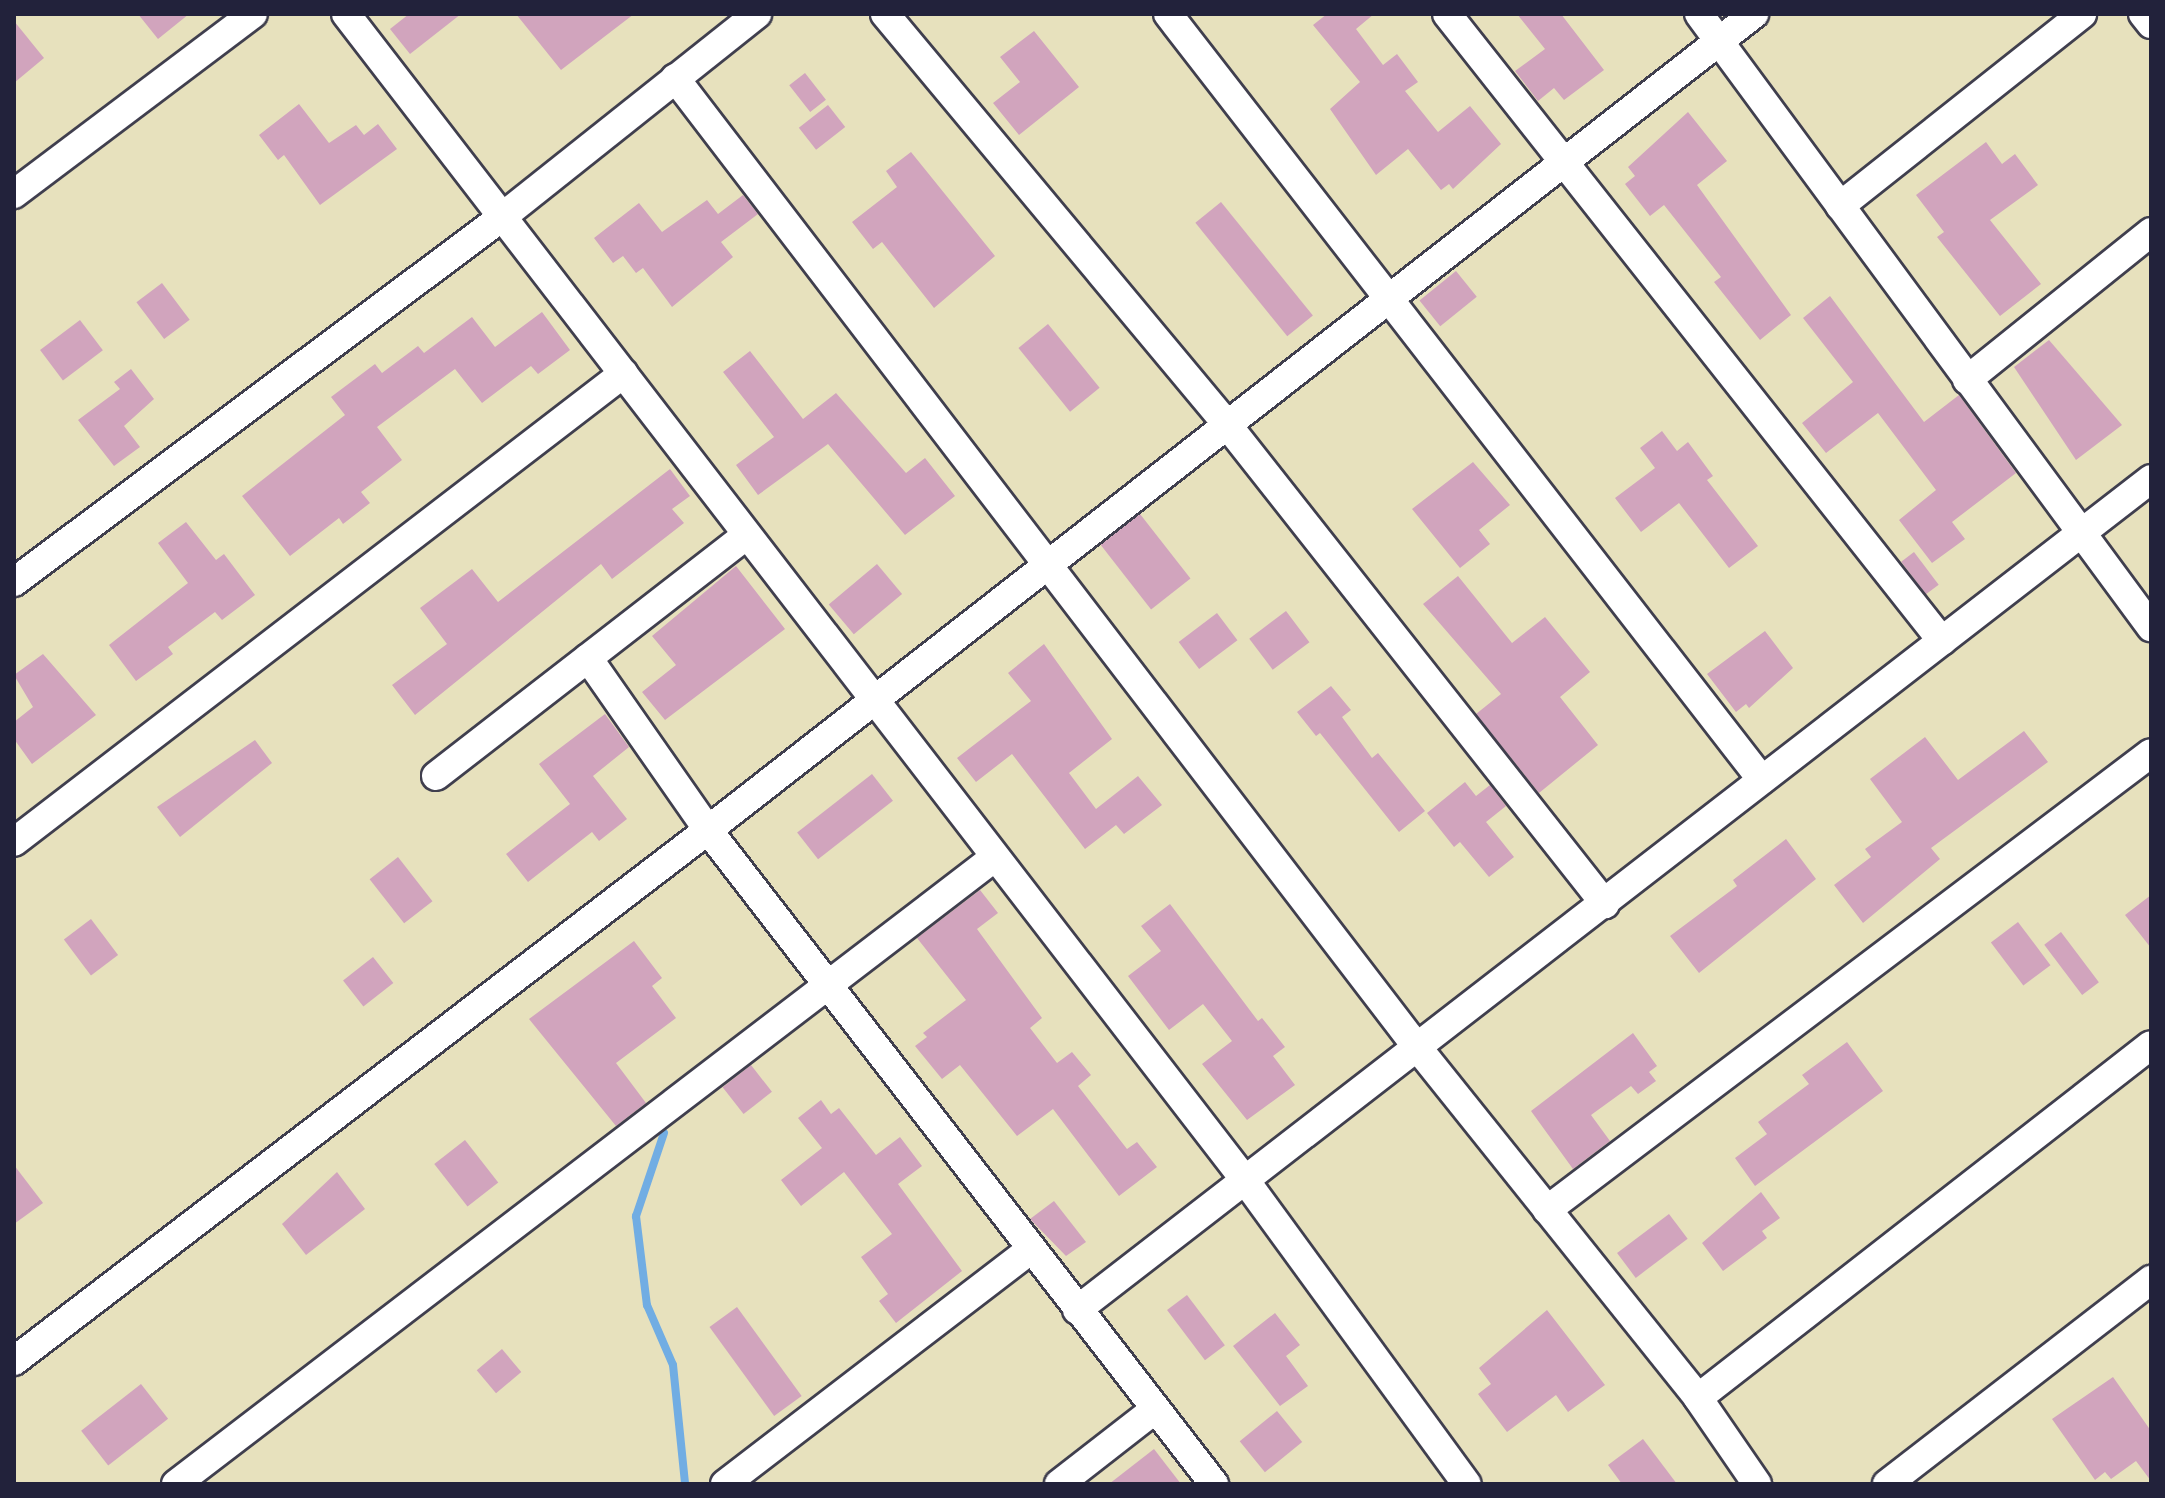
<!DOCTYPE html>
<style>
body{margin:0}
#map{position:relative;width:2165px;height:1498px;overflow:hidden;background:#e7e1bd;font-family:"Architects Daughter",sans-serif}
div>[style]{position:absolute}
[style*='--x']{left:calc(var(--x)*1px);top:calc(var(--y)*1px);width:calc(var(--w)*1px);rotate:calc(var(--a)*1deg)}
.stream>*{height:8px;margin:-4px;padding:0 4px;transform-origin:4px;border-radius:4px;background:#71ade3}
.building>*{inset:0;background:#d1a4bd;transform-origin:0 0}
.roads{filter:drop-shadow(2px 0 #403f4e) drop-shadow(-2px 0 #403f4e) drop-shadow(0 2px #403f4e) drop-shadow(0 -2px #403f4e)}
.street>*{height:28px;margin:-14px;padding:0 14px;transform-origin:14px;border-radius:14px;background:#fff}
span{translate:-50% -50%;white-space:nowrap;text-align:center;line-height:1.15;-webkit-text-stroke:8px #fdfcf7;paint-order:stroke}
.frame{position:absolute;inset:0;border:16px solid #22223b;pointer-events:none}
</style>
<div id="map">
<div class="stream">
<div style="--x:664;--y:1133;--w:88;--a:108.6"></div>
<div style="--x:636;--y:1216;--w:90;--a:83"></div>
<div style="--x:647;--y:1305;--w:65;--a:66.6"></div>
<div style="--x:673;--y:1365;--w:120;--a:84.2"></div>
</div>
<div class="building">
<div style="clip-path:polygon(138px 14px,189px 14px,158px 39px)"></div>
<div style="clip-path:polygon(409px 14px,461px 14px,410px 54px,390px 29px)"></div>
<div style="clip-path:polygon(516px 14px,634px 14px,561px 70px)"></div>
<div style="clip-path:polygon(1327px 14px,1374px 14px,1356px 29px,1383px 65px,1397px 54px,1418px 82px,1405px 91px,1438px 132px,1470px 106px,1501px 144px,1453px 189px,1449px 184px,1441px 190px,1408px 149px,1376px 175px,1330px 109px,1360px 82px,1313px 25px)"></div>
<div style="clip-path:polygon(1517px 14px,1561px 14px,1604px 70px,1564px 100px,1554px 88px,1538px 101px,1515px 71px,1545px 49px)"></div>
<div style="clip-path:polygon(14px 21px,44px 58px,14px 83px)"></div>
<div style="clip-path:polygon(1034px 31px,1079px 87px,1019px 135px,993px 103px,1020px 82px,1000px 57px)"></div>
<div style="left:805px;top:73px;width:34px;height:20px;rotate:52deg"></div>
<div style="clip-path:polygon(299px 104px,329px 143px,356px 125px,364px 135px,378px 124px,397px 149px,320px 205px,284px 155px,278px 160px,259px 135px)"></div>
<div style="left:828px;top:105px;width:28px;height:37px;rotate:52deg"></div>
<div style="clip-path:polygon(1688px 112px,1727px 161px,1697px 185px,1791px 315px,1760px 340px,1714px 282px,1721px 277px,1664px 205px,1650px 216px,1625px 184px,1635px 176px,1628px 167px)"></div>
<div style="clip-path:polygon(1986px 142px,2002px 164px,2015px 154px,2038px 185px,1990px 220px,2041px 284px,2000px 316px,1937px 237px,1944px 232px,1916px 195px)"></div>
<div style="clip-path:polygon(911px 152px,995px 256px,934px 308px,882px 242px,873px 249px,852px 222px,897px 187px,886px 171px)"></div>
<div style="clip-path:polygon(743px 195px,758px 214px,721px 242px,733px 257px,672px 307px,643px 268px,636px 273px,623px 256px,613px 263px,594px 238px,639px 203px,662px 232px,707px 200px,718px 214px)"></div>
<div style="left:1221px;top:202px;width:146px;height:33px;rotate:51deg"></div>
<div style="left:1456px;top:271px;width:33px;height:47px;rotate:51deg"></div>
<div style="left:162px;top:283px;width:46px;height:32px;rotate:53deg"></div>
<div style="clip-path:polygon(1830px 296px,1924px 422px,1959px 395px,2016px 473px,1952px 522px,1965px 539px,1932px 563px,1899px 520px,1936px 490px,1878px 413px,1826px 453px,1802px 423px,1853px 382px,1803px 318px)"></div>
<div style="clip-path:polygon(542px 312px,570px 350px,538px 374px,531px 366px,482px 403px,455px 369px,377px 427px,402px 460px,361px 492px,370px 503px,343px 524px,339px 518px,290px 556px,242px 496px,345px 415px,331px 397px,375px 364px,382px 373px,418px 346px,424px 353px,472px 317px,495px 347px)"></div>
<div style="left:80px;top:320px;width:38px;height:50px;rotate:53deg"></div>
<div style="left:1048px;top:324px;width:82px;height:38px;rotate:51deg"></div>
<div style="clip-path:polygon(2049px 340px,2122px 425px,2076px 460px,2014px 367px)"></div>
<div style="clip-path:polygon(750px 351px,803px 419px,836px 393px,906px 473px,925px 458px,955px 496px,905px 535px,828px 444px,758px 495px,736px 465px,774px 437px,723px 372px)"></div>
<div style="clip-path:polygon(131px 369px,154px 399px,124px 426px,140px 447px,114px 466px,78px 420px,120px 389px,114px 382px)"></div>
<div style="clip-path:polygon(1662px 431px,1677px 451px,1688px 442px,1713px 476px,1707px 480px,1758px 546px,1729px 568px,1679px 503px,1641px 532px,1615px 498px,1655px 468px,1640px 448px)"></div>
<div style="clip-path:polygon(1473px 462px,1510px 505px,1479px 530px,1490px 544px,1460px 568px,1412px 509px)"></div>
<div style="clip-path:polygon(670px 469px,690px 496px,672px 509px,684px 523px,612px 579px,601px 564px,415px 715px,392px 685px,447px 644px,420px 608px,472px 569px,498px 602px)"></div>
<div style="left:1140px;top:514px;width:82px;height:50px;rotate:52deg"></div>
<div style="clip-path:polygon(186px 522px,216px 560px,224px 554px,255px 595px,222px 620px,215px 612px,168px 647px,173px 654px,136px 681px,109px 645px,188px 583px,158px 543px)"></div>
<div style="left:1914px;top:552px;width:41px;height:16px;rotate:53deg"></div>
<div style="left:877px;top:564px;width:39px;height:63px;rotate:50deg"></div>
<div style="clip-path:polygon(736px 566px,785px 629px,665px 720px,642px 692px,676px 665px,652px 636px)"></div>
<div style="clip-path:polygon(1458px 576px,1512px 643px,1545px 617px,1590px 672px,1560px 697px,1598px 745px,1539px 793px,1476px 714px,1501px 694px,1423px 604px)"></div>
<div style="left:1286px;top:611px;width:39px;height:46px;rotate:53deg"></div>
<div style="left:1217px;top:613px;width:34px;height:48px;rotate:53deg"></div>
<div style="clip-path:polygon(1765px 631px,1793px 668px,1749px 708px,1746px 704px,1736px 712px,1707px 674px)"></div>
<div style="clip-path:polygon(1044px 644px,1112px 739px,1069px 773px,1096px 809px,1138px 776px,1162px 805px,1124px 834px,1116px 825px,1085px 849px,1012px 754px,976px 782px,957px 758px,1031px 701px,1008px 673px)"></div>
<div style="clip-path:polygon(43px 654px,96px 715px,32px 764px,14px 739px,14px 722px,33px 707px,14px 675px)"></div>
<div style="clip-path:polygon(1331px 686px,1351px 710px,1342px 717px,1372px 758px,1378px 753px,1425px 811px,1399px 832px,1320px 733px,1316px 736px,1297px 712px)"></div>
<div style="clip-path:polygon(605px 714px,629px 747px,593px 776px,627px 819px,599px 841px,592px 832px,528px 882px,506px 854px,570px 804px,539px 764px)"></div>
<div style="clip-path:polygon(2024px 731px,2048px 762px,1931px 848px,1940px 859px,1863px 923px,1834px 885px,1871px 857px,1865px 849px,1902px 822px,1870px 779px,1925px 737px,1958px 780px)"></div>
<div style="clip-path:polygon(255px 740px,272px 763px,180px 837px,157px 807px)"></div>
<div style="left:872px;top:774px;width:34px;height:95px;rotate:52deg"></div>
<div style="clip-path:polygon(1465px 782px,1476px 796px,1490px 785px,1506px 806px,1486px 822px,1514px 857px,1489px 877px,1460px 842px,1454px 847px,1427px 813px)"></div>
<div style="clip-path:polygon(1786px 839px,1816px 879px,1699px 973px,1670px 936px,1737px 886px,1733px 880px)"></div>
<div style="left:398px;top:857px;width:56px;height:36px;rotate:52deg"></div>
<div style="clip-path:polygon(980px 890px,998px 913px,977px 929px,1042px 1018px,1030px 1028px,1057px 1063px,1072px 1052px,1091px 1075px,1078px 1086px,1127px 1149px,1137px 1142px,1157px 1167px,1119px 1196px,1053px 1109px,1017px 1136px,960px 1065px,942px 1079px,915px 1046px,927px 1037px,923px 1033px,966px 1000px,917px 938px)"></div>
<div style="clip-path:polygon(2151px 895px,2151px 948px,2125px 915px)"></div>
<div style="clip-path:polygon(1170px 904px,1258px 1021px,1262px 1018px,1285px 1047px,1273px 1056px,1295px 1085px,1247px 1120px,1202px 1064px,1232px 1041px,1203px 1004px,1169px 1030px,1128px 976px,1161px 951px,1141px 926px)"></div>
<div style="left:91px;top:919px;width:45px;height:34px;rotate:53deg"></div>
<div style="left:2018px;top:922px;width:54px;height:34px;rotate:53deg"></div>
<div style="left:2061px;top:932px;width:63px;height:21px;rotate:53deg"></div>
<div style="clip-path:polygon(634px 941px,662px 978px,652px 986px,676px 1018px,616px 1063px,646px 1103px,616px 1126px,529px 1019px)"></div>
<div style="left:373px;top:957px;width:33px;height:38px;rotate:52deg"></div>
<div style="clip-path:polygon(1633px 1033px,1657px 1066px,1649px 1072px,1656px 1081px,1638px 1094px,1631px 1086px,1591px 1115px,1610px 1141px,1573px 1169px,1531px 1111px)"></div>
<div style="clip-path:polygon(1847px 1042px,1883px 1091px,1755px 1186px,1735px 1158px,1767px 1134px,1758px 1122px,1809px 1084px,1802px 1075px)"></div>
<div style="left:751px;top:1065px;width:34px;height:36px;rotate:52deg"></div>
<div style="clip-path:polygon(821px 1100px,831px 1114px,839px 1108px,876px 1155px,900px 1137px,922px 1166px,898px 1184px,962px 1271px,896px 1323px,879px 1301px,888px 1294px,861px 1257px,892px 1234px,844px 1172px,801px 1206px,781px 1180px,822px 1148px,798px 1118px)"></div>
<div style="left:465px;top:1140px;width:54px;height:39px;rotate:52deg"></div>
<div style="clip-path:polygon(14px 1165px,43px 1203px,14px 1224px)"></div>
<div style="clip-path:polygon(337px 1172px,365px 1209px,306px 1255px,282px 1224px)"></div>
<div style="clip-path:polygon(1761px 1192px,1780px 1218px,1762px 1231px,1767px 1238px,1723px 1271px,1702px 1243px)"></div>
<div style="clip-path:polygon(1054px 1201px,1086px 1242px,1066px 1256px,1030px 1219px)"></div>
<div style="left:1669px;top:1214px;width:31px;height:65px;rotate:53deg"></div>
<div style="left:1187px;top:1295px;width:63px;height:25px;rotate:53deg"></div>
<div style="left:737px;top:1307px;width:110px;height:34px;rotate:54deg"></div>
<div style="clip-path:polygon(1547px 1310px,1605px 1385px,1568px 1412px,1556px 1395px,1507px 1432px,1478px 1394px,1491px 1384px,1479px 1368px)"></div>
<div style="clip-path:polygon(1275px 1313px,1300px 1345px,1286px 1356px,1308px 1386px,1280px 1406px,1233px 1346px)"></div>
<div style="left:502px;top:1349px;width:30px;height:33px;rotate:50deg"></div>
<div style="clip-path:polygon(2113px 1377px,2151px 1431px,2151px 1481px,2136px 1461px,2111px 1479px,2105px 1472px,2095px 1480px,2052px 1419px)"></div>
<div style="left:141px;top:1384px;width:44px;height:76px;rotate:52deg"></div>
<div style="left:1277px;top:1411px;width:40px;height:48px;rotate:51deg"></div>
<div style="clip-path:polygon(1643px 1439px,1677px 1484px,1622px 1484px,1608px 1465px)"></div>
<div style="clip-path:polygon(1154px 1449px,1181px 1484px,1109px 1484px)"></div>
</div>
<div class="roads">
<div class="street">
<div style="--x:346;--y:14;--w:1472;--a:52.37"></div>
<div style="--x:1245;--y:1180;--w:376;--a:53.9"></div>
<div style="--x:885;--y:14;--w:531;--a:50.19"></div>
<div style="--x:1225;--y:422;--w:614;--a:51.75"></div>
<div style="--x:1168;--y:14;--w:969;--a:52.21"></div>
<div style="--x:1447;--y:14;--w:799;--a:51.71"></div>
<div style="--x:1699;--y:14;--w:762;--a:53.6"></div>
<div style="--x:2143;--y:14;--w:13;--a:51"></div>
<div style="--x:675;--y:78;--w:1220;--a:52.56"></div>
<div style="--x:1417;--y:1047;--w:450;--a:51.3"></div>
<div style="--x:1698;--y:1398;--w:104;--a:55.5"></div>
<div style="--x:14;--y:194;--w:299;--a:-37"></div>
<div style="--x:1840;--y:206;--w:309;--a:-38.4"></div>
<div style="--x:1967;--y:380;--w:236;--a:-38.8"></div>
<div style="--x:14;--y:582;--w:609;--a:-36.79"></div>
<div style="--x:502;--y:217;--w:326;--a:-38.5"></div>
<div style="--x:588;--y:658;--w:210;--a:55.1"></div>
<div style="--x:708;--y:830;--w:827;--a:52.27"></div>
<div style="--x:436;--y:776;--w:393;--a:-37.8"></div>
<div style="--x:14;--y:842;--w:769;--a:-37.55"></div>
<div style="--x:1547;--y:1210;--w:757;--a:-37.11"></div>
<div style="--x:1077;--y:1310;--w:1358;--a:-37.73"></div>
<div style="--x:14;--y:1361;--w:874;--a:-37.42"></div>
<div style="--x:708;--y:830;--w:1327;--a:-37.96"></div>
<div style="--x:1698;--y:1398;--w:574;--a:-37.93"></div>
<div style="--x:176;--y:1484;--w:1030;--a:-37.43"></div>
<div style="--x:725;--y:1484;--w:386;--a:-37.5"></div>
<div style="--x:1059;--y:1484;--w:120;--a:-37.9"></div>
<div style="--x:1887;--y:1484;--w:334;--a:-37.7"></div>
</div>
</div>
<div class="frame"></div>
</div>
